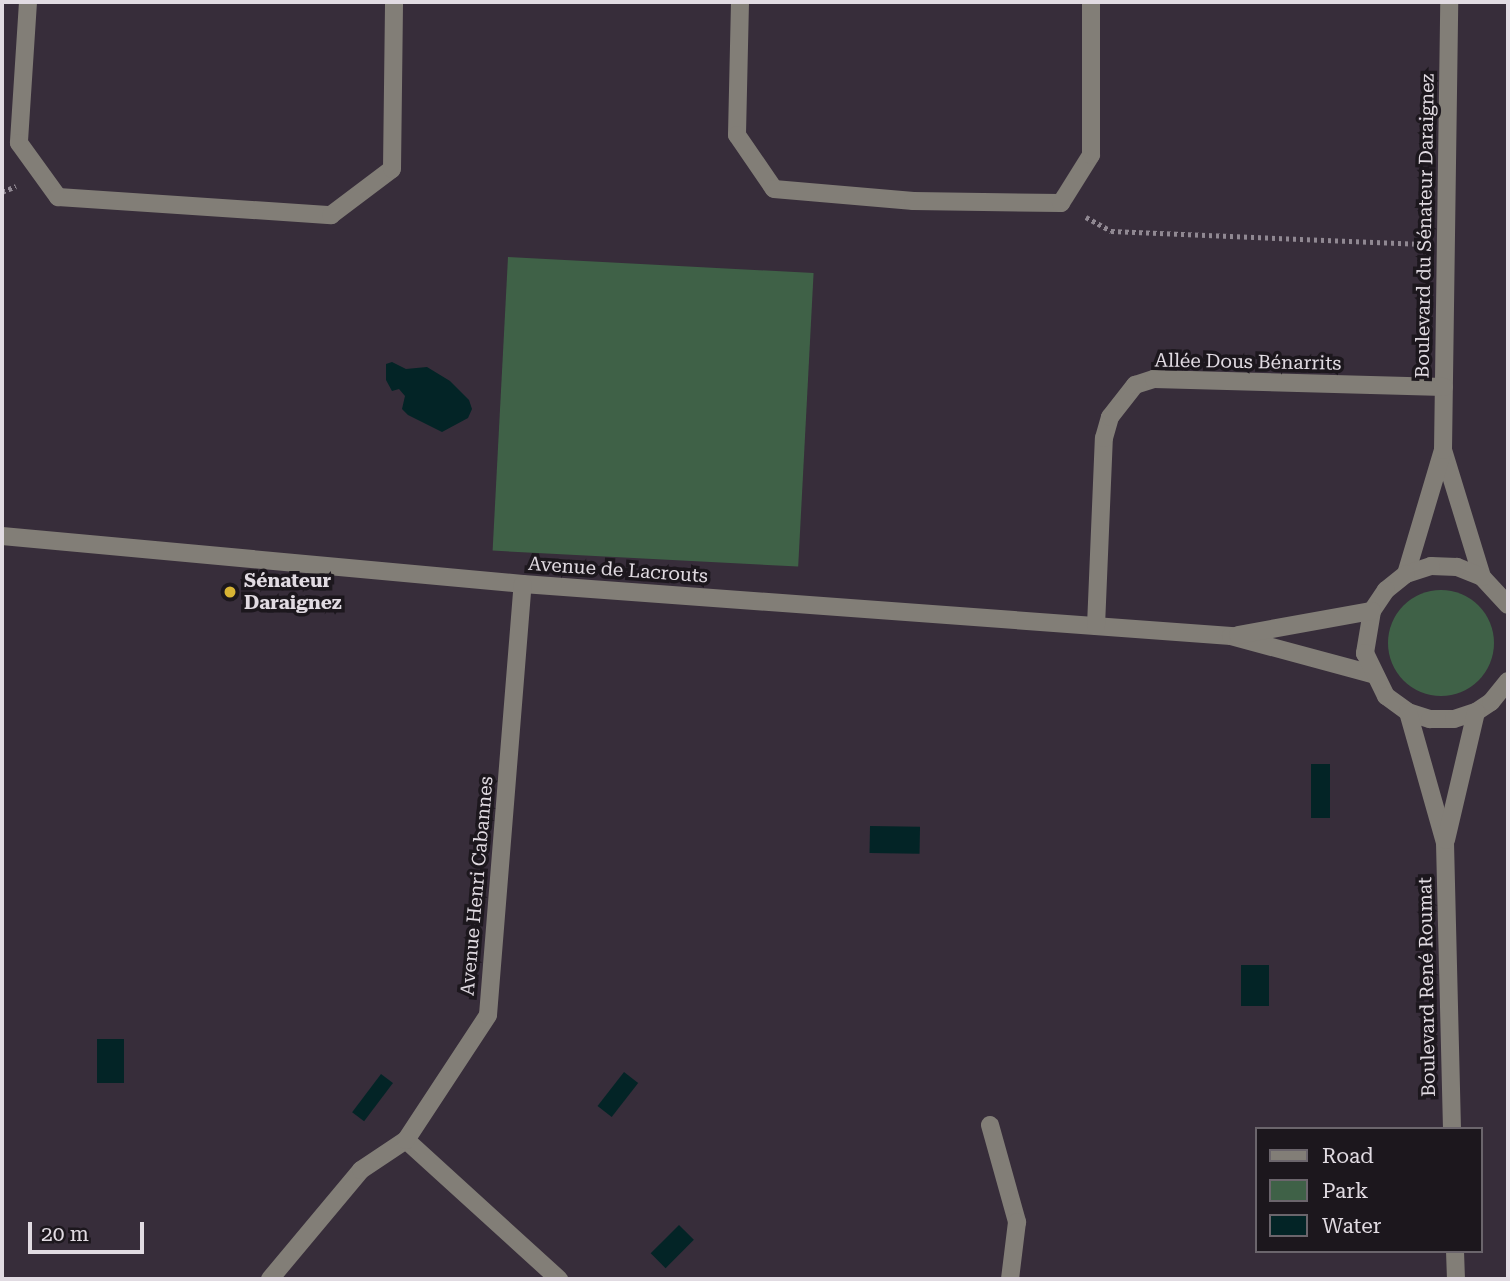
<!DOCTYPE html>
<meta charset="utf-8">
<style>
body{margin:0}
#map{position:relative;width:1510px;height:1281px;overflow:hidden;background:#372d3a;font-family:"Roboto Serif",serif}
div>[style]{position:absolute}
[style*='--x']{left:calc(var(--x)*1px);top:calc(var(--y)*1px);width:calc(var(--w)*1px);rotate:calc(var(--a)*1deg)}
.green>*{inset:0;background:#3f6147;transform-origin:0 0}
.round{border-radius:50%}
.water>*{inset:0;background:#032426;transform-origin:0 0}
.path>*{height:4.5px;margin-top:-2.25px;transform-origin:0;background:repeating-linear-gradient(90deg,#908892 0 3.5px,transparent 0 7px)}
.minor>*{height:18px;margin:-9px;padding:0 9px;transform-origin:9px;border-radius:9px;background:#827e77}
.dots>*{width:19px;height:19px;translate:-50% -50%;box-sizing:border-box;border:4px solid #1c171d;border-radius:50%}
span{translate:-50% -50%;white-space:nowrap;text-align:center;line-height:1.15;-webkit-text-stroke:7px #1c171d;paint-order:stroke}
.street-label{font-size:19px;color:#e1dbe2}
.poi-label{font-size:19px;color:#e1dbe2;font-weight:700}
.left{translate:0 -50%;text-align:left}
.frame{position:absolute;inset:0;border:4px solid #e1dbe2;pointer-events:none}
.legend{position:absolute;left:1255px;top:1127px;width:228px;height:126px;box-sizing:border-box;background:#1c171d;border:2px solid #6b656c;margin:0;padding:9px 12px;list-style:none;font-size:21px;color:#e1dbe2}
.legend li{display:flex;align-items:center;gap:14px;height:35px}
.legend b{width:35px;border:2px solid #6b656c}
.scale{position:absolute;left:28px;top:1222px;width:116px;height:32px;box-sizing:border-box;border:4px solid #e1dbe2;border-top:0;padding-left:9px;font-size:21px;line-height:24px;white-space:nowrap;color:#e1dbe2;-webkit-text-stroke:5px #1c171d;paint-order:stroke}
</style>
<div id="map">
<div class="green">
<div style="left:508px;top:257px;width:306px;height:294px;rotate:3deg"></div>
<div class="round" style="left:1388px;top:590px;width:106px;height:106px"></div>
</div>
<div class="water">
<div style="clip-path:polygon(392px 362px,406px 369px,427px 367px,450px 381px,469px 400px,472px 409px,468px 418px,442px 432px,408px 415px,402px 409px,405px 396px,399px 389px,392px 391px,386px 380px,386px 364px)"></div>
<div style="left:1311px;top:764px;width:19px;height:54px"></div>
<div style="left:870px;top:826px;width:50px;height:27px;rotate:1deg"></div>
<div style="left:1241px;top:965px;width:28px;height:41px"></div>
<div style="left:97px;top:1039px;width:27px;height:44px"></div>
<div style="left:624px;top:1072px;width:18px;height:43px;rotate:38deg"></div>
<div style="left:381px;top:1074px;width:15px;height:48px;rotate:37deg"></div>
<div style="left:679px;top:1225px;width:21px;height:40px;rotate:45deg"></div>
</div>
<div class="path">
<div style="--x:2;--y:192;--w:15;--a:-23"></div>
<div style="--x:1086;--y:217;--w:29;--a:29"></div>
<div style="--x:1111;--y:231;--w:306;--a:2.4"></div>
</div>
<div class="minor">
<div style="--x:28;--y:2;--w:141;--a:93.7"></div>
<div style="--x:19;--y:143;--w:67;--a:54.2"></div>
<div style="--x:58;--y:197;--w:274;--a:3.8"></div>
<div style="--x:331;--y:215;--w:76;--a:-37"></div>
<div style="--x:392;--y:169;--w:167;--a:-89.3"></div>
<div style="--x:740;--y:2;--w:133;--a:91.3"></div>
<div style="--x:737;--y:135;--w:65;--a:55.6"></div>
<div style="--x:774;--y:189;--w:140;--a:4.9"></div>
<div style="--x:913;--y:201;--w:148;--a:0.8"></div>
<div style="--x:1061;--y:203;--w:57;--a:-58"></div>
<div style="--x:1091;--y:155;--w:153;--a:-90"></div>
<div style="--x:1443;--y:450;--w:133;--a:72.9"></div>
<div style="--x:2;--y:536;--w:523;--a:5.26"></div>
<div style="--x:523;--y:584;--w:710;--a:4.2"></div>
<div style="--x:1231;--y:636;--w:146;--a:15.1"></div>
<div style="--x:1406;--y:574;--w:129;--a:-73.4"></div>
<div style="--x:1443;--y:450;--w:448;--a:-89.2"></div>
<div style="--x:1508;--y:605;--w:38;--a:-133"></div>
<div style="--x:1482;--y:577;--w:27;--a:-158"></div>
<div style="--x:1457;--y:567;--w:26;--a:-178"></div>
<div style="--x:1431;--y:566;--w:26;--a:162"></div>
<div style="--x:1406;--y:574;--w:26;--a:141"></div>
<div style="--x:1386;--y:590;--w:25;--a:124"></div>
<div style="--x:1372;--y:611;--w:43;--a:99.5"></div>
<div style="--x:1365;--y:653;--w:48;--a:64"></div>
<div style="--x:1386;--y:696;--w:27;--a:36"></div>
<div style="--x:1408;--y:712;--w:23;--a:18"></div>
<div style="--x:1430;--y:719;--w:24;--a:0"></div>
<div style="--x:1454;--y:719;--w:23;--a:-18"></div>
<div style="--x:1476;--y:712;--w:18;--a:-34"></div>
<div style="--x:1491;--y:702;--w:27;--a:-51"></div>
<div style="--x:1096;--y:626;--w:188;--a:-87.6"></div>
<div style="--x:1104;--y:438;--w:22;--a:-74"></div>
<div style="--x:1110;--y:417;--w:41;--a:-52"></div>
<div style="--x:1135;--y:385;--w:20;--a:-18"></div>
<div style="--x:1154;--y:379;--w:290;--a:1.6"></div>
<div style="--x:1238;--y:635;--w:136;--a:-10.2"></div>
<div style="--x:1408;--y:712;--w:136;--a:74.2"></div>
<div style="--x:1445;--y:843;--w:286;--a:88.6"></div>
<div style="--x:1446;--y:840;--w:131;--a:-76.8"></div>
<div style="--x:990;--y:1125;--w:101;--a:74.4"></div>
<div style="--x:1017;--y:1222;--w:57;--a:97"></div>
<div style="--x:406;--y:1140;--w:207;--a:42.3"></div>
<div style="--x:1455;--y:1251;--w:28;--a:88"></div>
<div style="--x:270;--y:1279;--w:142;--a:-50.1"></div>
<div style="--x:361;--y:1170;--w:54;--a:-33.7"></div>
<div style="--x:406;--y:1140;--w:149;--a:-56.7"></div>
<div style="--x:488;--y:1015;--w:432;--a:-85.4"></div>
</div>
<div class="dots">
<div style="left:230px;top:592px;background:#d8b434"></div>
</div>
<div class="street-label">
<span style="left:1425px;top:226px;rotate:-89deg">Boulevard du Sénateur Daraignez</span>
<span style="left:1248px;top:362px;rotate:1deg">Allée Dous Bénarrits</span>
<span style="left:618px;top:570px;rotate:4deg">Avenue de Lacrouts</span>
<span style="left:477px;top:886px;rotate:-85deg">Avenue Henri Cabannes</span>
<span style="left:1427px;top:987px;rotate:-91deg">Boulevard René Roumat</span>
</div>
<div class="poi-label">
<span class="left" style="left:244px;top:592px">Sénateur<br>Daraignez</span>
</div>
<div class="frame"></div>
<ul class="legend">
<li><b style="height:9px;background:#827e77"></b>Road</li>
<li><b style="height:19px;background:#3f6147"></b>Park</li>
<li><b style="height:19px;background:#032426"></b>Water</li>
</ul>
<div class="scale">20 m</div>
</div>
